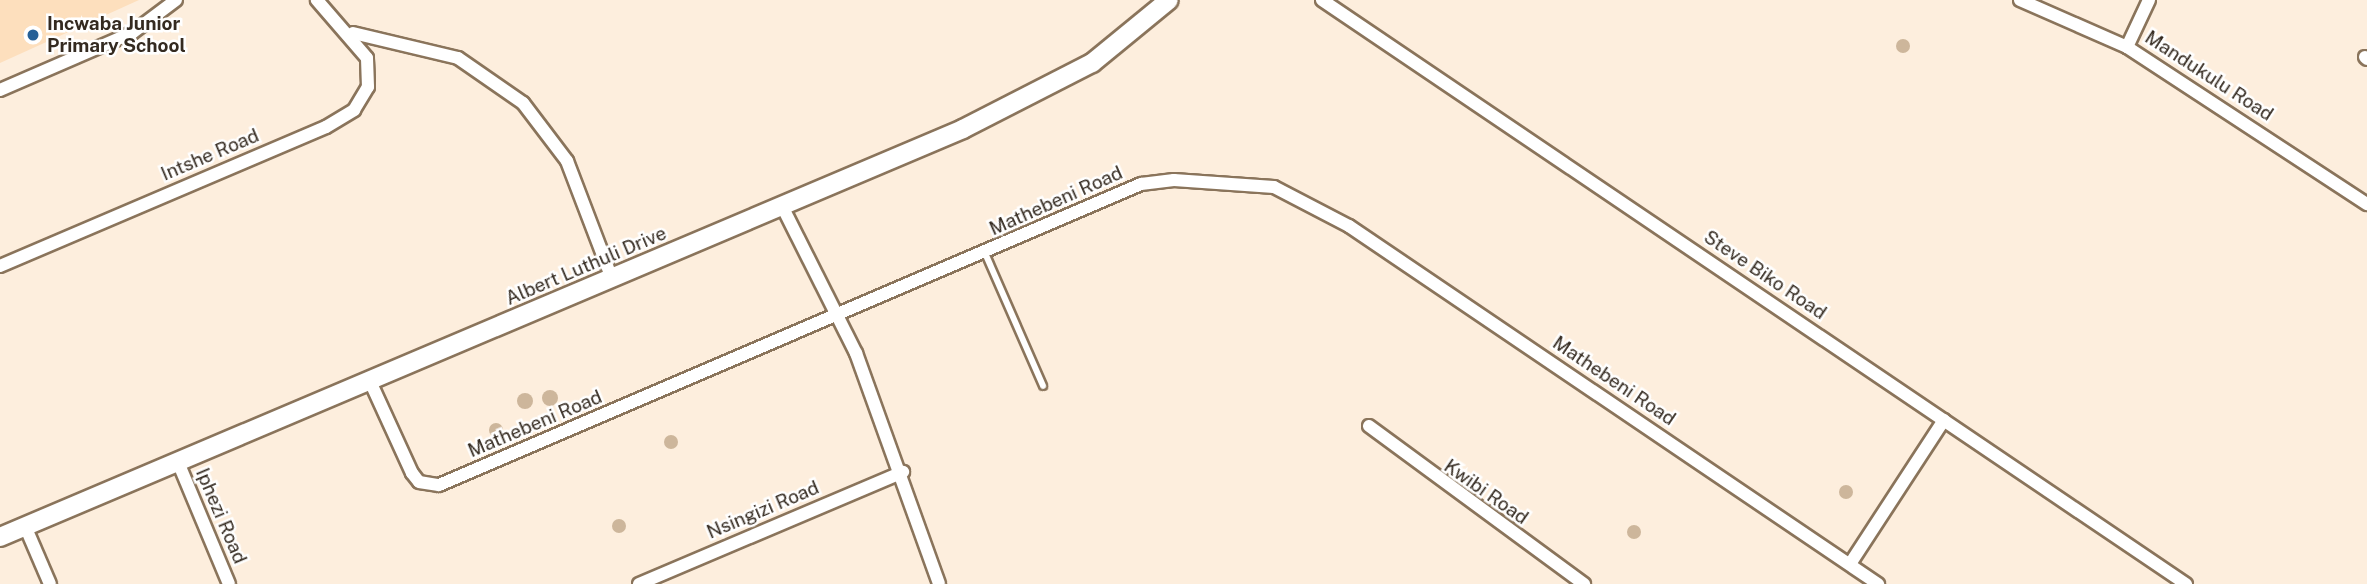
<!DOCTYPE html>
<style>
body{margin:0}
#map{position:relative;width:2367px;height:584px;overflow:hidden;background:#fdeedd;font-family:"Public Sans",sans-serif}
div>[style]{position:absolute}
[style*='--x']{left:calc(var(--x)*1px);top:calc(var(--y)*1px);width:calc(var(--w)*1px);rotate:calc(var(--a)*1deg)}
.built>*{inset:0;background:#fddfbd}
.building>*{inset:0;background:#cdb69b}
.round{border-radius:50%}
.roads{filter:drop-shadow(2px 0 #8a745b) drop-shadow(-2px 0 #8a745b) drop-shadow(0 2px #8a745b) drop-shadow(0 -2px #8a745b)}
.lane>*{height:6px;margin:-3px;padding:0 3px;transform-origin:3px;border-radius:3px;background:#fff}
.street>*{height:12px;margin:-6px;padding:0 6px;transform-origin:6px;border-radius:6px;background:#fff}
.secondary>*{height:18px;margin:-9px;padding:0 9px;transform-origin:9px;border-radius:9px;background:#fff}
.dots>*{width:19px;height:19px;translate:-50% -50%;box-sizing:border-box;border:4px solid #fff;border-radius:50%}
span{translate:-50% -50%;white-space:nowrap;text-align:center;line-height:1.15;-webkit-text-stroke:5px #fff;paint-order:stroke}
.poi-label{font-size:19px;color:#342a20;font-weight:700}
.left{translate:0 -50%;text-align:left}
.street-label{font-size:19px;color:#342a20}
</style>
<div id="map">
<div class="built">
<div style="clip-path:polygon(0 0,139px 0,0 63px)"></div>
</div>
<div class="building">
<div class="round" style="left:1896px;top:39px;width:14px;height:14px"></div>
<div class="round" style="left:542px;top:390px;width:16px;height:16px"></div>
<div class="round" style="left:517px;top:393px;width:16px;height:16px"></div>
<div class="round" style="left:489px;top:423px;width:14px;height:14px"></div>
<div class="round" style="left:664px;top:435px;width:14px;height:14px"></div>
<div class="round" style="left:1839px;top:485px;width:14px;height:14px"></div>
<div class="round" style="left:612px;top:519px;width:14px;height:14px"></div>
<div class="round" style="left:1627px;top:525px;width:14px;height:14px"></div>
</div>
<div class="roads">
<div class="lane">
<div style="--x:985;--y:253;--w:145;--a:66.4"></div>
</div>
<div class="street">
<div style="--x:1322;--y:0;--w:1043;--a:34.06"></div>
<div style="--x:2020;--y:0;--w:117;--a:23.7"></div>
<div style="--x:2127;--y:47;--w:287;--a:33.2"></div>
<div style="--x:353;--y:33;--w:108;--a:13.4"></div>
<div style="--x:458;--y:58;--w:79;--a:34.7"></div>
<div style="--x:523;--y:103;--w:73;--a:52.8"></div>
<div style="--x:567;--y:161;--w:126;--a:69.1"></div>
<div style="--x:2127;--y:47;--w:52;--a:-64.9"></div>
<div style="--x:2365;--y:57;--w:3;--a:45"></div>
<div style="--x:0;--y:90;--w:144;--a:-23.4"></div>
<div style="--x:132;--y:33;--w:55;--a:-36.9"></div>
<div style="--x:782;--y:206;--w:165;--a:63.3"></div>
<div style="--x:856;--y:353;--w:245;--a:70.2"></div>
<div style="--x:0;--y:266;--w:354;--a:-23.1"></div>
<div style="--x:326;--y:127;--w:33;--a:-31"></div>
<div style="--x:354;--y:110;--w:27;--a:-59"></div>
<div style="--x:368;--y:87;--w:29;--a:-92"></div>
<div style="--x:367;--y:58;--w:77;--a:-130.8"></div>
<div style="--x:369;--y:379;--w:103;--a:65.4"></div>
<div style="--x:412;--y:473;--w:11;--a:52"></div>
<div style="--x:419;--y:482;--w:20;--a:9"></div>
<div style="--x:439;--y:485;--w:764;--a:-23.21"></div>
<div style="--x:1141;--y:184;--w:33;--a:-7"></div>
<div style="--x:1174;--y:180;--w:100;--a:4"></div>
<div style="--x:1274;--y:187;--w:85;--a:27.5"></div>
<div style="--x:1349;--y:226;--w:639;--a:34.09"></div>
<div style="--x:1369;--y:426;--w:267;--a:36.3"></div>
<div style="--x:178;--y:462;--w:132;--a:67.3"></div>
<div style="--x:25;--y:526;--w:63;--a:66.7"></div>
<div style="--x:1850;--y:564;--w:172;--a:-56.9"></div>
<div style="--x:639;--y:584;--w:287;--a:-23"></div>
</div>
<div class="secondary">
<div style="--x:0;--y:537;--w:1046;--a:-22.96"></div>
<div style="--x:963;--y:129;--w:145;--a:-27.1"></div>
<div style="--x:1092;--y:63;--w:99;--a:-39.3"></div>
</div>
</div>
<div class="dots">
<div style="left:33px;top:35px;background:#266097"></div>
</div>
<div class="poi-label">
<span class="left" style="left:47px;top:35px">Incwaba Junior<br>Primary School</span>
</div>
<div class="street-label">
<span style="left:2209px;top:76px;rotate:33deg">Mandukulu Road</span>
<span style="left:210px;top:155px;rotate:-23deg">Intshe Road</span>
<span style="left:1056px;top:201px;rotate:-24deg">Mathebeni Road</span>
<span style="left:586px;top:266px;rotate:-23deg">Albert Luthuli Drive</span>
<span style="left:1765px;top:275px;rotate:34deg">Steve Biko Road</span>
<span style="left:1614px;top:381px;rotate:34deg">Mathebeni Road</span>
<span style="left:535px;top:424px;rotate:-23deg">Mathebeni Road</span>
<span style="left:1486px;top:492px;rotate:35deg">Kwibi Road</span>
<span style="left:763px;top:510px;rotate:-23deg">Nsingizi Road</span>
<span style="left:221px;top:516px;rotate:67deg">Iphezi Road</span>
</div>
</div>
